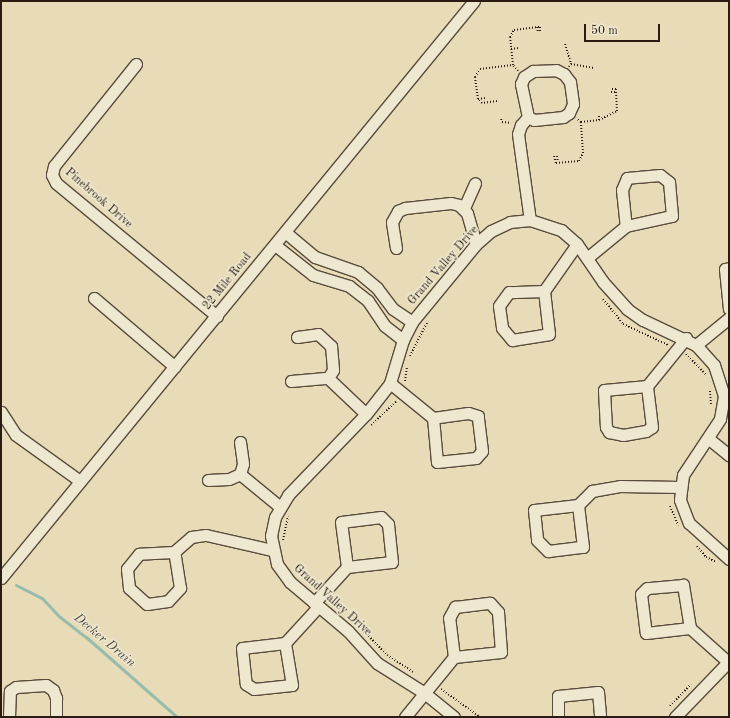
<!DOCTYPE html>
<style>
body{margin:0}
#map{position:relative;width:730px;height:718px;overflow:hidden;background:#e7dcb7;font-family:"Old Standard TT",serif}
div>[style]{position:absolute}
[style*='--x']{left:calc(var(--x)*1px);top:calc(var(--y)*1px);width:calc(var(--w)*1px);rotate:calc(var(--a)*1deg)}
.stream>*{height:3px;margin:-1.5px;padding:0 1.5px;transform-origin:1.5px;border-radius:1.5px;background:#97bcad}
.path>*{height:2px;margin-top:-1px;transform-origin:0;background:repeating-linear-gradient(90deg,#2a1c13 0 1px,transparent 0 3px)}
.roads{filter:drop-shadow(1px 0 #594c3c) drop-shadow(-1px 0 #594c3c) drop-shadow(0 1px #594c3c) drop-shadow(0 -1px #594c3c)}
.minor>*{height:11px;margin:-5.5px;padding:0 5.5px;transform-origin:5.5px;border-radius:5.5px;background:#efe8d0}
span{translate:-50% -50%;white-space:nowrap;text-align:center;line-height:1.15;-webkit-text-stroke:3px #efe8d0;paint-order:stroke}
.street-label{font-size:12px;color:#2a1c13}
.water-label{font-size:13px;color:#4b4c41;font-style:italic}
.frame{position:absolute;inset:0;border:2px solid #2a1c13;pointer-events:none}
.scale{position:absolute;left:584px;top:24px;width:76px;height:18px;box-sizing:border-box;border:2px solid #2a1c13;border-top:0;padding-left:5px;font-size:12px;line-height:14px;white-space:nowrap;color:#2a1c13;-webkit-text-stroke:3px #efe8d0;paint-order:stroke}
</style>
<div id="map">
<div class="stream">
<div style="--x:16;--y:585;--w:29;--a:27"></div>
<div style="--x:42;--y:598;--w:26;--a:47"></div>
<div style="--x:60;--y:617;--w:33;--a:38"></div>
<div style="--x:86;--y:637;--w:121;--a:41.3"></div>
</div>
<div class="path">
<div style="--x:537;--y:27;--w:5;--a:79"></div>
<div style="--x:565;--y:44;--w:21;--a:73"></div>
<div style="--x:511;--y:49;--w:7;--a:-8"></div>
<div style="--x:569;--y:67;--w:4;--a:-56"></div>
<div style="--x:571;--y:64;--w:23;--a:10"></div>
<div style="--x:518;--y:71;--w:8;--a:-130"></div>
<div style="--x:513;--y:65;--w:28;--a:-96"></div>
<div style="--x:510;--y:37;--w:8;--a:-60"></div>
<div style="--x:514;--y:30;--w:26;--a:-7"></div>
<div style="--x:540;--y:27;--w:4;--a:90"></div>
<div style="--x:611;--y:92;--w:5;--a:0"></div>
<div style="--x:478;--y:99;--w:7;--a:-8"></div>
<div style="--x:497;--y:101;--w:15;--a:172"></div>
<div style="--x:482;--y:103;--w:6;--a:-135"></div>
<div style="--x:478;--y:99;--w:22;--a:-98"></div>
<div style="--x:475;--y:77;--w:9;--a:-58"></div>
<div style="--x:480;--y:69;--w:33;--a:-7"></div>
<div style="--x:501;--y:119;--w:3;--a:72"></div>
<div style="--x:502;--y:122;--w:9;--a:6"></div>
<div style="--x:599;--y:120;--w:20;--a:-27"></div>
<div style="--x:617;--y:111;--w:22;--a:-93"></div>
<div style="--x:616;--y:89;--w:5;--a:180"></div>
<div style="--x:581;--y:122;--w:18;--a:-6"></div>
<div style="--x:599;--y:120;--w:5;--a:-90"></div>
<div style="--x:554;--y:156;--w:7;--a:74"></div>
<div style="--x:556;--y:163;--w:23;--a:-5"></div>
<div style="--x:579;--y:161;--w:9;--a:-63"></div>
<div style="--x:583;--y:153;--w:31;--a:-94"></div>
<div style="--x:581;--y:122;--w:6;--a:-141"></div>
<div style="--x:557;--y:156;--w:6;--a:81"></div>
<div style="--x:603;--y:299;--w:32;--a:51"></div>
<div style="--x:623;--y:324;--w:50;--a:25"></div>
<div style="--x:686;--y:354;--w:28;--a:46"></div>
<div style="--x:410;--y:356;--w:39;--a:-63"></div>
<div style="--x:405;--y:381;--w:15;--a:-82"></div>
<div style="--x:710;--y:391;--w:13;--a:86"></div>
<div style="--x:371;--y:425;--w:35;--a:-43"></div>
<div style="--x:670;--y:506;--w:21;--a:67"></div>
<div style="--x:283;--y:540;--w:24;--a:-78"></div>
<div style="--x:697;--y:546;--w:14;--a:51"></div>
<div style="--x:706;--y:557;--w:11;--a:27"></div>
<div style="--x:356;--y:623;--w:45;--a:45.9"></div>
<div style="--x:387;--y:655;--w:31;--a:33"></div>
<div style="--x:441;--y:689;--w:48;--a:35.7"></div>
<div style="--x:670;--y:706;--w:30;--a:-46"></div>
</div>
<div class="roads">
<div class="minor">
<div style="--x:136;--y:64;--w:131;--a:128.8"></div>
<div style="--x:54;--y:166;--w:9;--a:103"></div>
<div style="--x:52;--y:175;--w:9;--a:63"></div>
<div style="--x:56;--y:183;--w:209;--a:39.6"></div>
<div style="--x:528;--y:117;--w:34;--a:-102"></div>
<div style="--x:521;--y:84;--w:8;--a:-67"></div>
<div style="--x:524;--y:77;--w:11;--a:-34"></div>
<div style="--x:533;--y:71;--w:23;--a:-2"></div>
<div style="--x:556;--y:70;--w:9;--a:27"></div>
<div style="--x:564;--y:74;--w:10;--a:53"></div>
<div style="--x:570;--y:82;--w:22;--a:82"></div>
<div style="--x:573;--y:104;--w:10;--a:114"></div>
<div style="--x:569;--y:113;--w:7;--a:146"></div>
<div style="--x:563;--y:117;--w:29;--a:174"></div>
<div style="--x:534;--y:120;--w:7;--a:-153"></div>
<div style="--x:528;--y:117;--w:11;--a:131"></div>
<div style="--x:521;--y:125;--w:9;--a:108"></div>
<div style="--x:518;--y:134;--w:87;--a:82.1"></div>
<div style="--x:464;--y:208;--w:27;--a:-66"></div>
<div style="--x:285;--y:232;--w:39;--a:40"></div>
<div style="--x:315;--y:257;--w:46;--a:19.2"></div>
<div style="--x:358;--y:272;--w:25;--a:40"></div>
<div style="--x:377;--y:288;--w:26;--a:53"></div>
<div style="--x:393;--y:309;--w:23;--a:34"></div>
<div style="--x:275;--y:245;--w:48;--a:38.3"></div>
<div style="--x:313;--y:275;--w:38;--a:17"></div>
<div style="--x:349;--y:286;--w:24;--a:38"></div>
<div style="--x:368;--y:301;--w:30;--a:56"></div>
<div style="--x:385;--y:326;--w:23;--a:38"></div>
<div style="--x:396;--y:248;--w:26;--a:-99"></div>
<div style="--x:392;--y:222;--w:13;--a:-61"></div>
<div style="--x:398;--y:211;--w:8;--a:-23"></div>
<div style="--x:405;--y:208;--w:46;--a:-6.2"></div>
<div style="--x:451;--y:203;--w:8;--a:14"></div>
<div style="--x:459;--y:205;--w:11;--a:45"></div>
<div style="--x:467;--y:213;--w:32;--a:74"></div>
<div style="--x:587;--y:258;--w:50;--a:-39.4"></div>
<div style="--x:626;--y:226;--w:47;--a:-12.3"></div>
<div style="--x:672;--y:216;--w:34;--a:-95"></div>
<div style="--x:669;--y:182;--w:11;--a:-142"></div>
<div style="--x:660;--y:175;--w:33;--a:175"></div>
<div style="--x:627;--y:178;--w:13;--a:113"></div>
<div style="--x:622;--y:190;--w:36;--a:84"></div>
<div style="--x:729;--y:268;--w:4;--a:166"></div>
<div style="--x:725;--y:269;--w:40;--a:84.3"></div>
<div style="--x:544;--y:291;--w:35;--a:178"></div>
<div style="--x:509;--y:292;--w:17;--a:126"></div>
<div style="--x:499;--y:306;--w:22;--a:82"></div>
<div style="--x:502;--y:328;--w:16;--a:50"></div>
<div style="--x:512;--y:340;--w:37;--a:-9"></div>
<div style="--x:549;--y:334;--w:43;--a:-96.6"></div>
<div style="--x:544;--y:291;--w:57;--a:-54.9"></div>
<div style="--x:94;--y:298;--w:106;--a:40.4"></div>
<div style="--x:297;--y:337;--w:21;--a:-8"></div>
<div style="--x:318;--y:334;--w:18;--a:43"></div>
<div style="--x:331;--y:346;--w:24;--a:85"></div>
<div style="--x:333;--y:370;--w:9;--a:122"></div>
<div style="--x:696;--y:345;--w:43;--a:-39.3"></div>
<div style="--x:291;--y:381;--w:37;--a:-5"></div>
<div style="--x:328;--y:378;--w:52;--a:43.5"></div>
<div style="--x:390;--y:383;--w:55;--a:39.1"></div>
<div style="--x:433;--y:418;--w:44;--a:84.8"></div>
<div style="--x:437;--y:462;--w:39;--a:-6"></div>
<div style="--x:476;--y:458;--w:9;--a:-49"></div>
<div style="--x:482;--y:451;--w:35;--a:-97"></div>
<div style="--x:478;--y:416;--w:10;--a:-163"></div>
<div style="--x:468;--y:413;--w:35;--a:172"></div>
<div style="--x:647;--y:386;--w:43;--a:174.7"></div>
<div style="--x:604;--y:390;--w:37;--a:87"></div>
<div style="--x:606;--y:427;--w:6;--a:59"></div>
<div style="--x:609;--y:432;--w:14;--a:12"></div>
<div style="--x:623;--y:435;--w:23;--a:-10"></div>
<div style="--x:646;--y:431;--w:7;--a:-34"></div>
<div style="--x:652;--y:427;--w:41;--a:-97"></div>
<div style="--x:647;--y:386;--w:62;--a:-50.9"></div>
<div style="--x:1;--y:412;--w:27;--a:57"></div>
<div style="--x:16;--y:435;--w:79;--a:35.7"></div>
<div style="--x:709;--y:439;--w:26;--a:39"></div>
<div style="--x:240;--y:442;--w:22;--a:82"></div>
<div style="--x:243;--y:464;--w:10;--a:107"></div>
<div style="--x:240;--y:474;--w:52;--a:39.5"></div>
<div style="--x:208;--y:480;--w:21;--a:-3"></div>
<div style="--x:229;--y:479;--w:12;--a:-24"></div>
<div style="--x:578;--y:505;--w:44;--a:173.5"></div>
<div style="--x:534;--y:510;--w:30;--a:84"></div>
<div style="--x:537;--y:540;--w:16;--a:45"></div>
<div style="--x:548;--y:551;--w:35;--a:-7"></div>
<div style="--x:583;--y:547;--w:42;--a:-96.8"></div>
<div style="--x:578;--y:505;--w:20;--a:-45"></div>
<div style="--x:592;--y:491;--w:28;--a:-10"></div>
<div style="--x:620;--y:486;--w:60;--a:1"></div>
<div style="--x:174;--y:552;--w:35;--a:177"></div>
<div style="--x:139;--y:554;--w:19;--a:129"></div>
<div style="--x:127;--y:569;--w:19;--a:84"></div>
<div style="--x:129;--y:588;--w:24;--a:42"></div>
<div style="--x:147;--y:604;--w:21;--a:-8"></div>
<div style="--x:168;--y:601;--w:18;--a:-47"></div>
<div style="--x:180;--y:588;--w:36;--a:-99"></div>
<div style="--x:174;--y:552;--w:23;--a:-41"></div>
<div style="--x:191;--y:537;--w:15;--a:-8"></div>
<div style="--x:206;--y:535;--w:68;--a:12.8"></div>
<div style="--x:1;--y:578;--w:746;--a:-50.66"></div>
<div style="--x:314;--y:603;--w:49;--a:-47.5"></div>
<div style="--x:347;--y:567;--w:45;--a:-6.3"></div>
<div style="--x:392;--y:562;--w:38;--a:-96"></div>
<div style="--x:388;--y:524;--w:10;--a:-135"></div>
<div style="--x:381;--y:517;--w:40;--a:172.9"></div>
<div style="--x:341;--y:522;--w:45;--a:82.4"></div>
<div style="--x:490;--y:603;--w:12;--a:48"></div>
<div style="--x:498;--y:612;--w:40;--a:85.7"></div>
<div style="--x:501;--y:652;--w:47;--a:173.9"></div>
<div style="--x:454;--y:657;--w:39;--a:-97"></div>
<div style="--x:449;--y:618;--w:13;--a:-61"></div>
<div style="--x:455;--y:607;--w:35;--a:-7"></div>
<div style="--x:690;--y:628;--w:44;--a:-99.2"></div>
<div style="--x:683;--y:585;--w:36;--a:175"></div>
<div style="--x:647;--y:588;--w:8;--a:135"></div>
<div style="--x:641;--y:594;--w:39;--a:83"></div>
<div style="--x:646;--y:633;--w:44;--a:-6.5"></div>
<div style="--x:690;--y:628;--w:51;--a:41.8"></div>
<div style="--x:285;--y:643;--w:43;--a:173.4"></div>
<div style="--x:242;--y:648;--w:36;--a:84"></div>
<div style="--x:246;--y:684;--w:9;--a:32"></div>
<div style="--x:254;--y:689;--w:38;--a:-6"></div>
<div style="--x:292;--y:685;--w:43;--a:-99.5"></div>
<div style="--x:285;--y:643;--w:49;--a:-47.5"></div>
<div style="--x:9;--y:717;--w:26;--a:-88"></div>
<div style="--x:10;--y:691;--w:7;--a:-34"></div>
<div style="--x:16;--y:687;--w:30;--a:-4"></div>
<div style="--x:46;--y:685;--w:9;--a:36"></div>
<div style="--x:53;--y:690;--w:9;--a:69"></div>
<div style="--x:56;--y:698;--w:19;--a:90"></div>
<div style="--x:405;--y:717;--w:77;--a:-50.8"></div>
<div style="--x:454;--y:717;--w:40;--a:-141"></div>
<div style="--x:423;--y:692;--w:54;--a:-147.8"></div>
<div style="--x:377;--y:663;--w:43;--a:-132.2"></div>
<div style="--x:348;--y:631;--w:76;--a:-139.8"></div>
<div style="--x:290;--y:582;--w:22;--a:-126"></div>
<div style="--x:277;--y:564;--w:29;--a:-102"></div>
<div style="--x:271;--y:536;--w:19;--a:-78"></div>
<div style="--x:275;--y:517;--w:26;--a:-59"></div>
<div style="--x:288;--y:495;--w:112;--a:-46.1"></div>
<div style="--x:366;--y:414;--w:39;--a:-52"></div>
<div style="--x:390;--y:383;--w:45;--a:-73.2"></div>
<div style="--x:403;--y:340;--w:20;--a:-63"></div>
<div style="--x:412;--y:322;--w:101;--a:-50.6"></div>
<div style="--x:476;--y:244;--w:20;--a:-41"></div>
<div style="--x:491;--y:231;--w:21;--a:-25"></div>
<div style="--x:510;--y:222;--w:20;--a:-6"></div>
<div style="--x:530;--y:220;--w:33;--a:18"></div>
<div style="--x:561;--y:230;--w:21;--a:41"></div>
<div style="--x:577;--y:244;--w:46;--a:55.6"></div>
<div style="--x:603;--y:282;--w:36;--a:48"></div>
<div style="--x:627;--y:309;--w:19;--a:35"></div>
<div style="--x:643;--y:320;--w:59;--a:25.3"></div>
<div style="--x:696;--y:345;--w:27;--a:48"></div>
<div style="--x:714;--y:365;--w:33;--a:72"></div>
<div style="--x:724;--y:396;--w:23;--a:100"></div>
<div style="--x:720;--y:419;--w:67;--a:123.5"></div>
<div style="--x:683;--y:475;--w:25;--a:97"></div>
<div style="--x:680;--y:500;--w:25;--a:69"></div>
<div style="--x:689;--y:523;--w:54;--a:42"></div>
<div style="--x:558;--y:717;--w:21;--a:-90"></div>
<div style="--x:558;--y:696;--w:40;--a:-5.7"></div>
<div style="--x:598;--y:692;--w:25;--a:85"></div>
<div style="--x:675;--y:717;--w:78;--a:-46"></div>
</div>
</div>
<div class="street-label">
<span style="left:98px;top:199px;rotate:41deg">Pinebrook Drive</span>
<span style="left:444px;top:266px;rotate:-49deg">Grand Valley Drive</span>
<span style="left:228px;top:282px;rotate:-51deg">22 Mile Road</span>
<span style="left:332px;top:601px;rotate:42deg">Grand Valley Drive</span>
</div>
<div class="water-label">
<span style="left:104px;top:641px;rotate:40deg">Decker Drain</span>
</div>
<div class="frame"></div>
<div class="scale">50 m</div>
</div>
